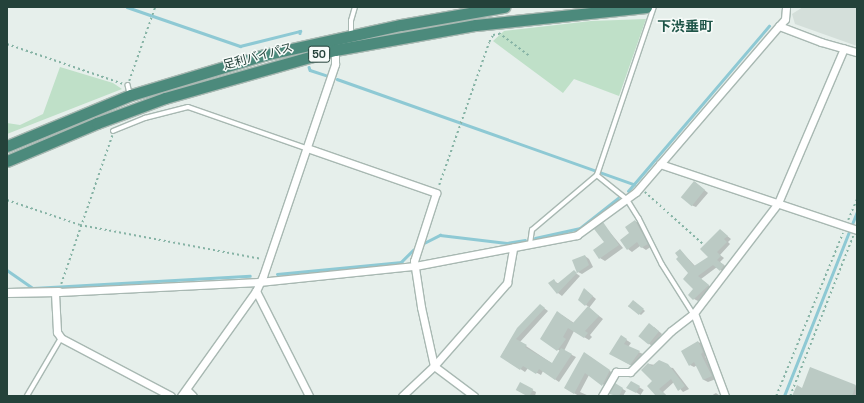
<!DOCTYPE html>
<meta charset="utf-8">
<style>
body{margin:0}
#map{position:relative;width:864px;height:403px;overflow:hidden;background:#e6efeb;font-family:"Space Grotesk","Noto Sans JP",sans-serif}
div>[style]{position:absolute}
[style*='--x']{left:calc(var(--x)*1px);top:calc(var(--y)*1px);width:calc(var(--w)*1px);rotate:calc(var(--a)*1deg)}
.built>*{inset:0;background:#d4dfda}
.green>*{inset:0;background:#bfe0c8}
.shadow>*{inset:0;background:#0003;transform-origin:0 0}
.stream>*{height:2.5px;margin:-1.25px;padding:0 1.25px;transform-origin:1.25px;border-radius:1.25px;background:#8ec9d4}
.building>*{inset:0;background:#bbcac4;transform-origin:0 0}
.path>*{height:1.5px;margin-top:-0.75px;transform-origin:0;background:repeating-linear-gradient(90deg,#86b3a5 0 2px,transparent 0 5px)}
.roads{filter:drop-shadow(1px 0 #a8b8b2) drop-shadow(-1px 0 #a8b8b2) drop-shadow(0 1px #a8b8b2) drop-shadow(0 -1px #a8b8b2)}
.service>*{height:3.5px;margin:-1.75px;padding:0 1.75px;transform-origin:1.75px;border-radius:1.75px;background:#fff}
.minor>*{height:7px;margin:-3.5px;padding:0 3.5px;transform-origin:3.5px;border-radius:3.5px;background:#fff}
.tertiary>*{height:8px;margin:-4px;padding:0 4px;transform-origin:4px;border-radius:4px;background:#fff}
.trunk>*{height:11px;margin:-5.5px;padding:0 5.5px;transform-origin:5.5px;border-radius:5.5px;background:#4c8a7c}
span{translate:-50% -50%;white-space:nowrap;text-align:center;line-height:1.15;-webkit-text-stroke:3px #f7fbf9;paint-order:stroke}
.shield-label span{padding:1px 3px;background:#f7fbf9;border:1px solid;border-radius:3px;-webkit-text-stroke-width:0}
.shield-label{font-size:11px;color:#24423a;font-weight:700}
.street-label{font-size:12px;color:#24423a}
.quarter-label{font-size:14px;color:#1f5548;font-weight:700}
.frame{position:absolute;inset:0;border:8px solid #24423a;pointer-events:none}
</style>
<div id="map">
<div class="built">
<div style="clip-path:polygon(803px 7px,857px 7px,857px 46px,795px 24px,792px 14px)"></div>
</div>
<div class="green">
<div style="clip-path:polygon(646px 19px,619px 96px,574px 79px,563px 93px,493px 41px,504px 31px,591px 21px)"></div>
<div style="clip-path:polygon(60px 67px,113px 83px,122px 89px,7px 134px,7px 123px,20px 125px,43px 114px)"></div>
</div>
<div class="shadow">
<div style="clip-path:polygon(695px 182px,708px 193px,696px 207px,691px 205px)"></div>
<div style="clip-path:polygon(635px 221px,640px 224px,652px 246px,646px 250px,640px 246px,632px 252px,628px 249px)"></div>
<div style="clip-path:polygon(603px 224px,623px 248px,605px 261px,600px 258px,605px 242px)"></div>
<div style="clip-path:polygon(720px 230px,731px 239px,728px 242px,730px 244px,720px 255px,724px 258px,720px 262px,728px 268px,724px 272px,717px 267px,701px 279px,712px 288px,698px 301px,694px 299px,695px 289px,680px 250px,696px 267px,710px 257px)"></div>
<div style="clip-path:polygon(585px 256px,589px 259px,593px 267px,582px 274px,578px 272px)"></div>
<div style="clip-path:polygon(574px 272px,580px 276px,562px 296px,558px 293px,550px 284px,554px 281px,559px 284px)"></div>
<div style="clip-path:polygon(588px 292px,596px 299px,589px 308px,603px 319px,590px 335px,592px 337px,589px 340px,574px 331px,564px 351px,576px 357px,559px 382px,543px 371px,541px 375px,528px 368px,525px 372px,501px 356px,518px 329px,544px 308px,548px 311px,520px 342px,553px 364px,560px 351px,542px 338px,562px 315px,574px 323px,589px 307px,586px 305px)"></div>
<div style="clip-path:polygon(635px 302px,645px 311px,641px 315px,628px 306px)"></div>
<div style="clip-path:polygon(654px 327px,662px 334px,652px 346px,639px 336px)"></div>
<div style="clip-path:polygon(622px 337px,631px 343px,628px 347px,643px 354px,634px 367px,611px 354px)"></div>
<div style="clip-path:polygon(698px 342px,703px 344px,707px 355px,705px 356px,716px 379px,708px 382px,704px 380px,697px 365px,694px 367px,690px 365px,682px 352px)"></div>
<div style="clip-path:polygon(589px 356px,614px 374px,607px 387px,589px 375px,580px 392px,589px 396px,579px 396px,565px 388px)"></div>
<div style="clip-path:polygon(649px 364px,673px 368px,689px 389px,683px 392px,674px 382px,663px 392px,667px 396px,658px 396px)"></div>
<div style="left:631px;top:382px;width:15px;height:6px;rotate:32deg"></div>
<div style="clip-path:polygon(520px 384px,536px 392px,535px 396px,528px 396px,517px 390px)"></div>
<div style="clip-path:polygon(616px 385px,626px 391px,623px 396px,610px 394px)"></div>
<div style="clip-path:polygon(856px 386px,857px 396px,794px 396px,803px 389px)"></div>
<div style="clip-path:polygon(716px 393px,720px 396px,711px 396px)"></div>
</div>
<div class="stream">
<div style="--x:127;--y:7;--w:120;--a:19"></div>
<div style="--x:240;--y:46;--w:62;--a:-14"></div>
<div style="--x:300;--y:31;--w:2;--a:90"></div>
<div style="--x:309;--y:67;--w:3;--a:72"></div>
<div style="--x:310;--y:70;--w:16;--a:18"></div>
<div style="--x:337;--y:79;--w:315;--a:19.5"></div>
<div style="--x:628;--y:191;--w:217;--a:-49.5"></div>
<div style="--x:535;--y:238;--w:46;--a:-12.5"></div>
<div style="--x:580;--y:228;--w:48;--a:-38.3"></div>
<div style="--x:424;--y:243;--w:18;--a:-27"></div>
<div style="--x:440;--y:235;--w:67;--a:6.8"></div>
<div style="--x:507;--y:243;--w:18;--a:-9"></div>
<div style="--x:7;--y:270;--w:32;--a:35"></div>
<div style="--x:33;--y:288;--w:217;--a:-3.2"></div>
<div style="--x:277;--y:274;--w:125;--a:-5.5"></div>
<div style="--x:401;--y:262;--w:17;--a:-45"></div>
<div style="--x:784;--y:396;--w:198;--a:-68.4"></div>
</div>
<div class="building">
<div style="left:694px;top:181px;width:14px;height:21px;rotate:39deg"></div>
<div style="clip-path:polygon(635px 220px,648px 244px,641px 248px,637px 242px,627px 250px,620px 240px,629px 233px,625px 227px)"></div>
<div style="clip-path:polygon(603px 222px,619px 245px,599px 259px,593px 250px,604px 242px,594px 229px)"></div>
<div style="clip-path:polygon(720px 229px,728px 236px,724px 239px,727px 242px,717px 252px,721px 256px,717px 260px,724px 265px,720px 271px,713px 265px,698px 276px,709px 285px,693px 300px,688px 295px,693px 289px,683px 279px,688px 273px,676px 259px,678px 257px,675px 253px,680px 249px,694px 266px,708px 257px,700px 249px)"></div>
<div style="clip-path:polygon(585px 255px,589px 265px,577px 273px,572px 260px)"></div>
<div style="clip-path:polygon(574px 270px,577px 273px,557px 294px,548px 283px,554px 279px,557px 284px)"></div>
<div style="clip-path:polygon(584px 288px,593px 296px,585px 306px,578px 300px)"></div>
<div style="left:633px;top:300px;width:14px;height:8px;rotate:39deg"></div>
<div style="clip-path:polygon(540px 304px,545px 308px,516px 339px,527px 345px,525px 347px,552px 363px,561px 348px,572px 354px,555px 380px,539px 369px,536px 374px,523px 366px,520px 370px,500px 357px,517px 328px)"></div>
<div style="clip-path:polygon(588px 306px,599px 316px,585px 331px,588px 333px,584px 338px,568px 328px,563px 337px,566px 339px,557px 351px,540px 339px,557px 311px,573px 323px)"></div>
<div style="left:649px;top:323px;width:13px;height:17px;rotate:39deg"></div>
<div style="clip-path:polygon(621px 335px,627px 339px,624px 344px,640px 351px,630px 365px,609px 354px)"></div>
<div style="clip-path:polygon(698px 341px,703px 352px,701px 354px,712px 376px,703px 380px,694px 362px,689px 366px,681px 351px)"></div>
<div style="clip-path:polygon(584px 352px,610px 370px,602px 386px,585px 373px,574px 394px,564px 388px)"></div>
<div style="clip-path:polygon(659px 360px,668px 364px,685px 386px,678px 391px,671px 379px,659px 389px,667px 396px,656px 396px,647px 386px,652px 381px,641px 370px,648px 363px,652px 366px)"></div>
<div style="clip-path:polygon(810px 367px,856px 385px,852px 396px,792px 396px,797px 385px,802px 388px)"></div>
<div style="clip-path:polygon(631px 381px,640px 386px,636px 393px,626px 388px)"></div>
<div style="left:520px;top:382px;width:15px;height:9px;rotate:28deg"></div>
<div style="clip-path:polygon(615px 383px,623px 388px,619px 396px,609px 394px)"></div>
</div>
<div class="path">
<div style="--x:499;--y:33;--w:38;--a:37"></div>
<div style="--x:7;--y:44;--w:123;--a:19"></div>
<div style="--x:129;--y:81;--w:78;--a:-70.6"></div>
<div style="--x:439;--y:185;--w:151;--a:-70.7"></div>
<div style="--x:489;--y:42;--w:8;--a:-60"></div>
<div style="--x:493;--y:35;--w:6;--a:-9"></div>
<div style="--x:645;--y:192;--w:78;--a:41.9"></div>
<div style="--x:7;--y:200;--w:77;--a:18.9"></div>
<div style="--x:80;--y:225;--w:184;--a:10.6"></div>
<div style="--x:848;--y:220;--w:23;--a:-67"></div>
<div style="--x:61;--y:284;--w:157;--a:-71"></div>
<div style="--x:776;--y:396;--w:176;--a:-67.7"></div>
<div style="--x:790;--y:396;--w:172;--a:-68.5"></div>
</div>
<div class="roads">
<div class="service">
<div style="--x:351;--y:33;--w:12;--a:-90"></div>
<div style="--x:351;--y:21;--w:15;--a:-74"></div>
<div style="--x:128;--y:85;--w:9;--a:77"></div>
<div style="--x:113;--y:131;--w:35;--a:-22"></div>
<div style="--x:145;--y:118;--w:44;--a:-14.3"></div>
<div style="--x:188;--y:107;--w:125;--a:19.2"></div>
<div style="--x:597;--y:175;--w:38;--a:39"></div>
<div style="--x:627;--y:199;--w:22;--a:58"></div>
<div style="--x:639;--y:218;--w:51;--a:63.4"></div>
<div style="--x:662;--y:264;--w:58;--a:57.7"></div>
<div style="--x:530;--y:244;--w:14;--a:-82"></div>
<div style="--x:532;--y:230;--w:85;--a:-40.2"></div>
<div style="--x:597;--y:175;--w:177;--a:-71.3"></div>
<div style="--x:27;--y:396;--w:67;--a:-59.6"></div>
</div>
<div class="minor">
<div style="--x:779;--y:26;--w:45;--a:20.9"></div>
<div style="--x:821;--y:42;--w:37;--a:16"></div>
<div style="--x:307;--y:148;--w:137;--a:19.2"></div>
<div style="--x:436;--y:193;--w:71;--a:107.9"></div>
<div style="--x:414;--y:261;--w:47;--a:81.3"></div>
<div style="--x:421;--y:307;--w:60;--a:77.6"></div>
<div style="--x:434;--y:366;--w:50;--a:36.9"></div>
<div style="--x:660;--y:164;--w:208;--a:18.5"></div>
<div style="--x:256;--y:291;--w:118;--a:63.2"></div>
<div style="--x:59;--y:292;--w:200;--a:-2.9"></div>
<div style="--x:259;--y:282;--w:157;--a:-5.9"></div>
<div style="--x:415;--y:266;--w:165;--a:-10.8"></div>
<div style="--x:577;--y:235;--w:73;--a:-36.1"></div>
<div style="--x:636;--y:192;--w:219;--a:-49.3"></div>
<div style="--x:779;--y:26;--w:9;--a:-49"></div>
<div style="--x:785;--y:19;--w:12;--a:-85"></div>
<div style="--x:55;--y:293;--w:39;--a:87"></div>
<div style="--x:57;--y:332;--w:7;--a:56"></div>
<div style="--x:61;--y:338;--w:124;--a:27.8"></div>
<div style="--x:694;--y:313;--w:89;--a:69.5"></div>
<div style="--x:187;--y:390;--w:8;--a:45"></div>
<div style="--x:181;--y:396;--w:129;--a:-54.5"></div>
<div style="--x:256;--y:291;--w:17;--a:-65"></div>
<div style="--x:263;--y:276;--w:224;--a:-71.2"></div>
<div style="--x:335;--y:64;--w:14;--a:-90"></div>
<div style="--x:402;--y:396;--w:44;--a:-43.2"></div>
<div style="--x:434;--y:366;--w:111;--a:-48.7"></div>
<div style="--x:507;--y:283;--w:36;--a:-80"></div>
<div style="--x:602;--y:396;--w:28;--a:-60"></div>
<div style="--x:616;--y:372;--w:14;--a:0"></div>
<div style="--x:630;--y:372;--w:58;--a:-45"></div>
<div style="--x:671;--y:331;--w:29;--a:-38"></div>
<div style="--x:694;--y:313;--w:138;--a:-52.6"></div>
<div style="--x:778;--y:203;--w:168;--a:-66.9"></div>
</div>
<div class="tertiary">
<div style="--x:7;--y:293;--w:52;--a:-1.1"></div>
</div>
<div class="trunk">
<div style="--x:7;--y:146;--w:134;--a:-22.4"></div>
<div style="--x:131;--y:95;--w:139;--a:-16.7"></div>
<div style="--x:264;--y:55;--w:140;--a:-12.4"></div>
<div style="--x:401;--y:25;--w:105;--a:-9.9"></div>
<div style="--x:7;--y:161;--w:98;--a:-22.9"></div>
<div style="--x:97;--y:123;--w:72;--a:-20.2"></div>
<div style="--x:165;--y:98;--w:177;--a:-15.8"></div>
<div style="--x:335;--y:50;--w:143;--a:-10.1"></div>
<div style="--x:476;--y:25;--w:171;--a:-6"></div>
</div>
</div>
<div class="shield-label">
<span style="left:319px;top:54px">50</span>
</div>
<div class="street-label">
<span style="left:258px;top:57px;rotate:-15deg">足利バイパス</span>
</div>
<div class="quarter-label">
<span style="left:685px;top:26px">下渋垂町</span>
</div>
<div class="frame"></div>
</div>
